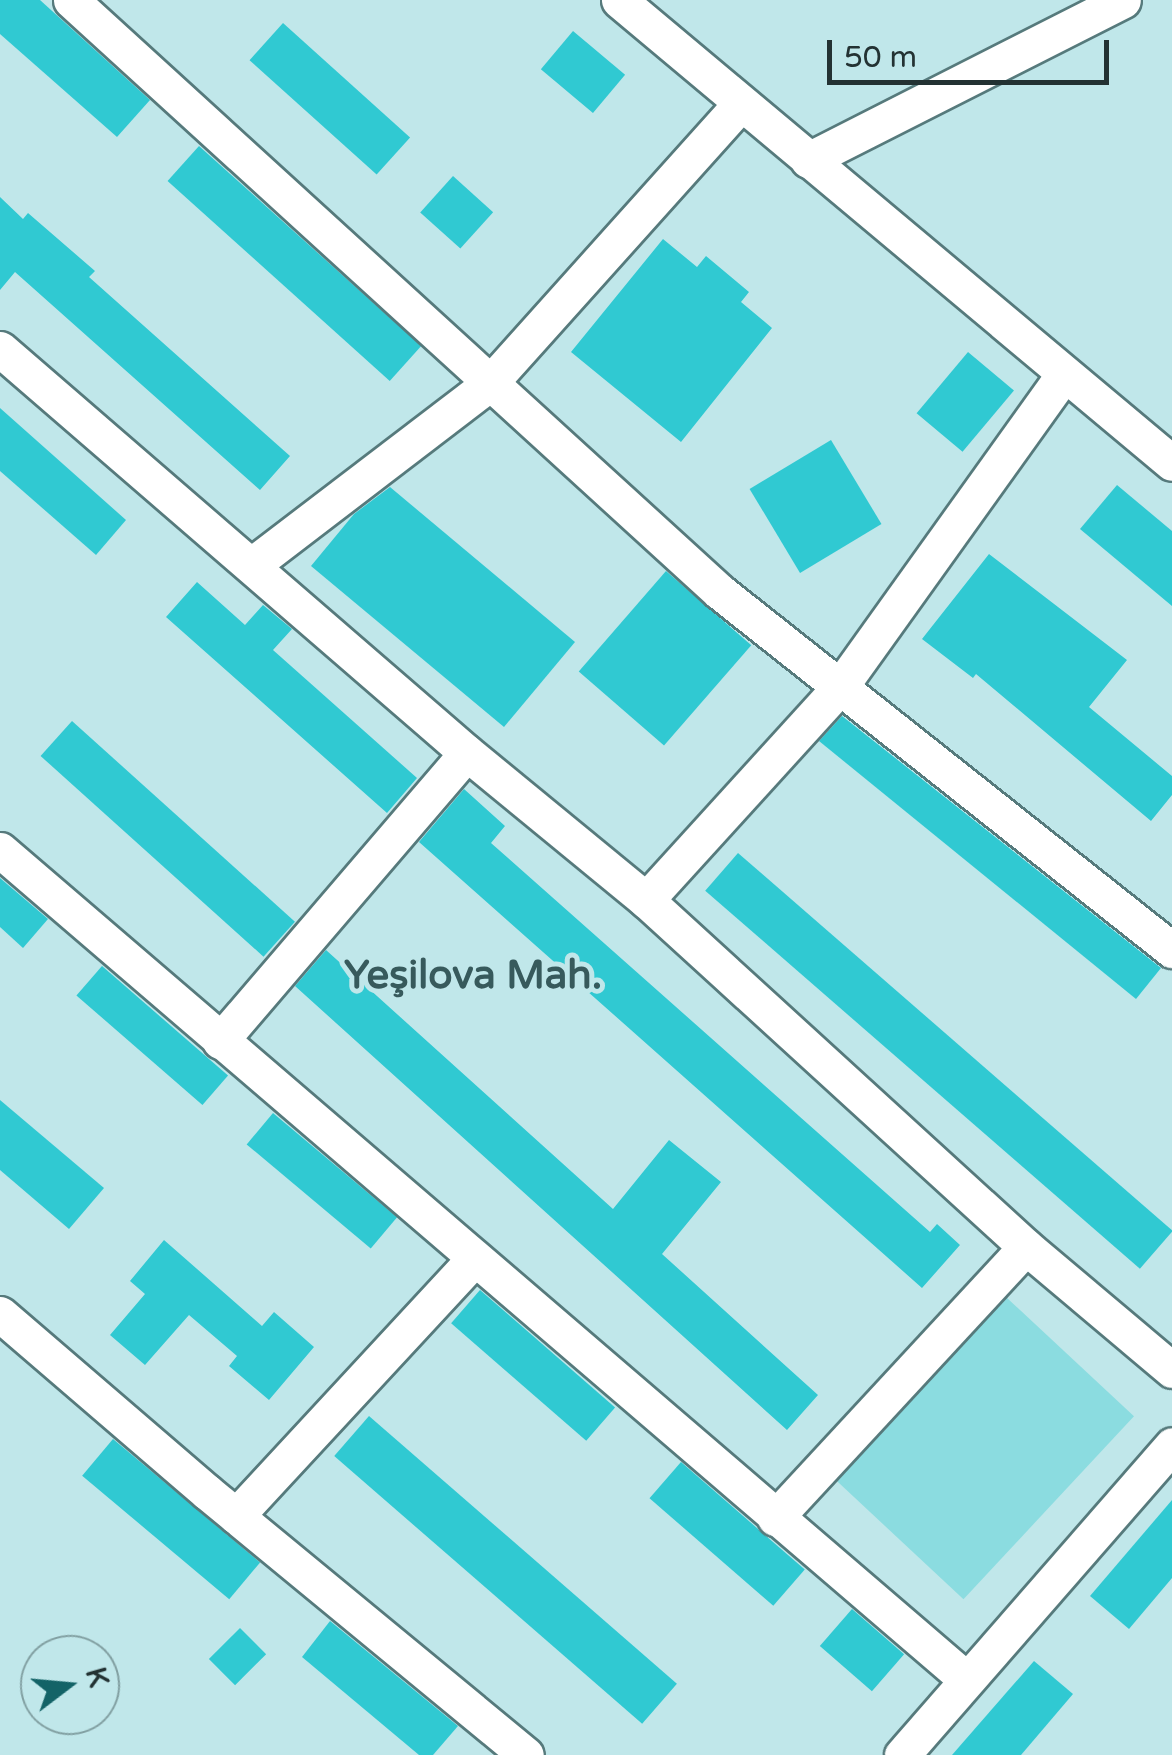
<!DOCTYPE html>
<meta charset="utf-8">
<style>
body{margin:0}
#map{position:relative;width:1172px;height:1755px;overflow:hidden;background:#c0e7ea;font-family:"Varela Round",sans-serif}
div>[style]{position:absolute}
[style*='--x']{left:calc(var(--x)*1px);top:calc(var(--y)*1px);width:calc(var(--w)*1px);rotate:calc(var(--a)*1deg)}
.green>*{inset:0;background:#8bdce0;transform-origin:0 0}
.building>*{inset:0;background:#30c9d2;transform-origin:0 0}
.roads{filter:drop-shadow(2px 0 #567a7c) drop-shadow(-2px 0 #567a7c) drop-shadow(0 2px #567a7c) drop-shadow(0 -2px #567a7c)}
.street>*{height:35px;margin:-17.5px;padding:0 17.5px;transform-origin:17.5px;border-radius:17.5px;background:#fff}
span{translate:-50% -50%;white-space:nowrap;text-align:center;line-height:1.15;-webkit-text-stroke:10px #c0e7ea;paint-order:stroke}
.district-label{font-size:40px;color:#375a5c;font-weight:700}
.north{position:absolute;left:20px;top:1635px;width:100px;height:100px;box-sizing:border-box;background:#c0e7ea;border:2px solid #819fa1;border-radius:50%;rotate:74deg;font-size:28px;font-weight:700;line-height:40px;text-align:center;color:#233233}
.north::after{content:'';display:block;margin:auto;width:35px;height:45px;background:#136367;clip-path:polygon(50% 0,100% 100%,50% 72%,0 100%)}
.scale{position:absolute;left:827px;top:40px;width:282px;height:45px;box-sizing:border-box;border:5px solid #233233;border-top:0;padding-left:12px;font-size:30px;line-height:35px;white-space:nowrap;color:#233233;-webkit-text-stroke:8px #c0e7ea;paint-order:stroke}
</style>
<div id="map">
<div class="green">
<div style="left:1006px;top:1297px;width:175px;height:250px;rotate:43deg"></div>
</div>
<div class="building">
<div style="clip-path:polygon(0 0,40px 0,150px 100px,117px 137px,0 34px)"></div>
<div style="left:283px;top:23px;width:171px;height:50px;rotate:42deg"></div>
<div style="left:573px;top:31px;width:68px;height:50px;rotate:40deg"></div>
<div style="left:199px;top:146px;width:299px;height:47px;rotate:42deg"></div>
<div style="left:453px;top:176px;width:54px;height:49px;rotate:42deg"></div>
<div style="clip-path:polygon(0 197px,23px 219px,28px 213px,95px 271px,89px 277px,290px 456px,260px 490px,15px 272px,0 290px)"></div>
<div style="clip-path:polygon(663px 239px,697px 267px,706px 256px,749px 292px,741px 302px,772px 328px,681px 442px,571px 352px)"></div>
<div style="left:968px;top:352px;width:60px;height:80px;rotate:40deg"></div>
<div style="clip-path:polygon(0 408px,126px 520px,96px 555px,0 471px)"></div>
<div style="left:831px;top:440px;width:98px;height:95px;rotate:59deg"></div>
<div style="clip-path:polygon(1117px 485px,1172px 531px,1172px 606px,1080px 529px)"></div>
<div style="clip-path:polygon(390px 487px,575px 642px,504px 727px,311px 566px,354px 514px)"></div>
<div style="clip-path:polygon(989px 554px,1127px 660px,1089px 707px,1172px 776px,1172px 795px,1151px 821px,976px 674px,973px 678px,922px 639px)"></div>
<div style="left:666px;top:571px;width:113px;height:133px;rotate:41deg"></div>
<div style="clip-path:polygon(197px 582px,245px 625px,263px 605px,292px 629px,273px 650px,417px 778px,387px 813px,166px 617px)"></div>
<div style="clip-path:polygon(842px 716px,1161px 968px,1136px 999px,819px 741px)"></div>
<div style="left:72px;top:721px;width:300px;height:47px;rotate:42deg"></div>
<div style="clip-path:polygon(464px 789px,505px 826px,491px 843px,930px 1232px,937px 1224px,960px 1245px,922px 1288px,419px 842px)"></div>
<div style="left:738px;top:853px;width:576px;height:50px;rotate:41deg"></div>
<div style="clip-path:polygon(0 878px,48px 919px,23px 948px,0 927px)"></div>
<div style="clip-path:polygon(326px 950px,613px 1209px,669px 1140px,721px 1182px,662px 1254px,818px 1395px,787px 1430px,295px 986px)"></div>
<div style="left:102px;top:966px;width:167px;height:39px;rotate:41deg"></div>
<div style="clip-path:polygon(0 1100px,104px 1188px,69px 1229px,0 1170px)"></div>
<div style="left:273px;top:1113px;width:162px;height:41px;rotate:40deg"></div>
<div style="clip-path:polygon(164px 1240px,262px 1326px,274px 1312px,314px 1347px,269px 1400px,229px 1366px,237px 1356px,189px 1315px,145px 1365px,110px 1335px,145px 1294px,130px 1281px)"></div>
<div style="left:480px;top:1290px;width:179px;height:44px;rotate:41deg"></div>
<div style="left:369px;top:1416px;width:408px;height:53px;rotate:41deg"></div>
<div style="left:113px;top:1439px;width:192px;height:48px;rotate:40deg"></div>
<div style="left:681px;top:1462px;width:164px;height:48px;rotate:41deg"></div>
<div style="clip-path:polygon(1172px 1500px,1172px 1578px,1129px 1629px,1090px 1596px)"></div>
<div style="left:852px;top:1609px;width:69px;height:49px;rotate:41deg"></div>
<div style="clip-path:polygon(330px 1621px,458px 1726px,433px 1755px,419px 1755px,302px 1657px)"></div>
<div style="left:240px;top:1628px;width:37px;height:44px;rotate:45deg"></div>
<div style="clip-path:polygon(1034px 1661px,1073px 1694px,1021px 1755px,952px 1755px)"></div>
</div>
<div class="roads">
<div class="street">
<div style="--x:71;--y:0;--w:878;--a:42.37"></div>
<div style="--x:720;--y:592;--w:577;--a:38.38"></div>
<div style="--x:619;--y:0;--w:721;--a:39.94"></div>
<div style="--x:808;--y:160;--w:353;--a:-26.9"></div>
<div style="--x:0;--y:349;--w:617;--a:40.86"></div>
<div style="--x:467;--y:753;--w:232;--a:39.4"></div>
<div style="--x:646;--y:900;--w:515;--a:42.4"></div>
<div style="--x:1026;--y:1247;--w:191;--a:40.1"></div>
<div style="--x:252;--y:565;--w:300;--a:-37.4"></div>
<div style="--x:490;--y:383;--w:375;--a:-48.1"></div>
<div style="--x:0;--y:850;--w:1274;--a:40.64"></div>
<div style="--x:646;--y:900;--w:288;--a:-47.7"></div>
<div style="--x:840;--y:687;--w:385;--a:-54.4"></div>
<div style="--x:220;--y:1041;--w:379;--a:-49.4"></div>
<div style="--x:0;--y:1314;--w:273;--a:40.7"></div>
<div style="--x:207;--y:1492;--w:413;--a:39.5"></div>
<div style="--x:236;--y:1516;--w:349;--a:-47.2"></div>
<div style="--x:775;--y:1518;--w:369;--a:-47.2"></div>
<div style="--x:902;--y:1755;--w:411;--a:-48.9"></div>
</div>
</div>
<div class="district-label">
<span style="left:473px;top:975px">Yeşilova Mah.</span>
</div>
<div class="north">K</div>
<div class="scale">50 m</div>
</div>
